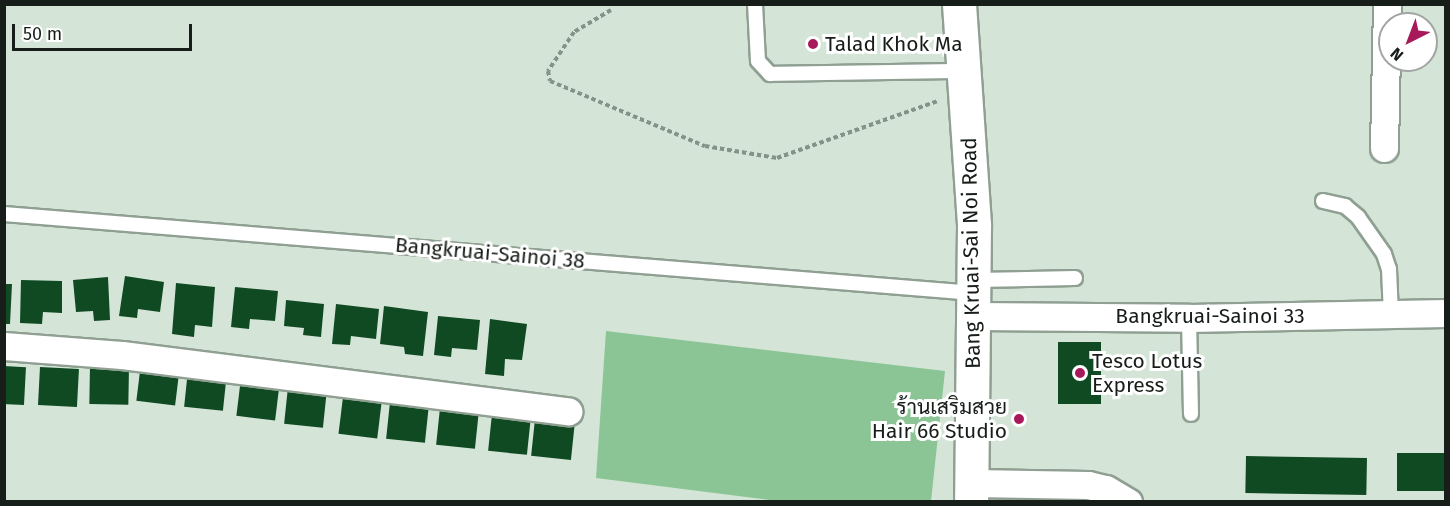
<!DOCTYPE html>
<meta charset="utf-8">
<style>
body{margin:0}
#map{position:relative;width:1450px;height:506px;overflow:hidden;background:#d4e5d7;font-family:"Fira Sans",Sarabun,sans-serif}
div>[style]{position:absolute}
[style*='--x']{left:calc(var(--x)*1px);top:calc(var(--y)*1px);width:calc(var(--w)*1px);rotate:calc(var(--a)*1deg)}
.green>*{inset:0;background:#8bc596}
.building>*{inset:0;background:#104a23;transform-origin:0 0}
.path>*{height:4px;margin-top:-2px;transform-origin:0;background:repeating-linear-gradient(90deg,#859288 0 4.5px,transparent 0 7.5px)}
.roads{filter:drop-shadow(2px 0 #8f9f92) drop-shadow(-2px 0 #8f9f92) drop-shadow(0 2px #8f9f92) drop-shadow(0 -2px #8f9f92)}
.service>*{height:14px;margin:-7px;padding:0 7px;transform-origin:7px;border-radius:7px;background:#fff}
.minor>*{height:27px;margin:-13.5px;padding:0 13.5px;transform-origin:13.5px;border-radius:13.5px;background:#fff}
.secondary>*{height:33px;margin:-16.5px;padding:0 16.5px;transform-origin:16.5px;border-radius:16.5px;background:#fff}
.dots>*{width:16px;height:16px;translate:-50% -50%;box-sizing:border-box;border:3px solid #fff;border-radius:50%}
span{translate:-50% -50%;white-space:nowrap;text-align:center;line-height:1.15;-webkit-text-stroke:6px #fff;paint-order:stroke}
.poi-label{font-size:21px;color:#171d18}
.left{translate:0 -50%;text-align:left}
.right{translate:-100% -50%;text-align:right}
.street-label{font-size:21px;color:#171d18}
.frame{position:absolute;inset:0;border:6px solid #171d18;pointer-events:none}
.north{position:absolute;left:1378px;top:12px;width:60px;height:60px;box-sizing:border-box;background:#fff;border:2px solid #a2a5a3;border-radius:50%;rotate:222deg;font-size:16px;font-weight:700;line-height:24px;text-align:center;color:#171d18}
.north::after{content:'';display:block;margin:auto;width:21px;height:27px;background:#a7195a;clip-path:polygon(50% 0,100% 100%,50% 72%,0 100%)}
.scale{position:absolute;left:12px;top:24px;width:180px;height:27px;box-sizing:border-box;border:3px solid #171d18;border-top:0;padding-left:8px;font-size:18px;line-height:21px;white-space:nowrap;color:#171d18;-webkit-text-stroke:4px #fff;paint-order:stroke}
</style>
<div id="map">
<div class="green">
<div style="clip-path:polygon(606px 331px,945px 371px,931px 501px,777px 501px,596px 478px)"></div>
</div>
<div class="building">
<div style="clip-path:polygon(125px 276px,164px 282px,160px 312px,138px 309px,137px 318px,119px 316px)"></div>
<div style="clip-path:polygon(108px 277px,110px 320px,94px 321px,93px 311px,76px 312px,73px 280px)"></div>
<div style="clip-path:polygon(21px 280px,62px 281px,62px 313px,43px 312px,42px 324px,20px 323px)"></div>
<div style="clip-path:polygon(176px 283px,215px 287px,212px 327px,195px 325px,194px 337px,172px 334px)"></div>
<div style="clip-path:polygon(4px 284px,12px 284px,10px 324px,4px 324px)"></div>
<div style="clip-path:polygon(235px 287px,278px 291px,275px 321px,250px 319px,249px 329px,231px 327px)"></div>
<div style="clip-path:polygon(286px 300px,324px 304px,321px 337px,303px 335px,304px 328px,284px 326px)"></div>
<div style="clip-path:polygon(336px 304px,379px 309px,376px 339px,351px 336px,350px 345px,332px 344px)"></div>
<div style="clip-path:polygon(384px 306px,428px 312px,423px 356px,405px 354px,404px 347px,380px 344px)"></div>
<div style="clip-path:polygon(438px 316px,480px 320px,477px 350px,452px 348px,451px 357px,434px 355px)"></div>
<div style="clip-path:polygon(490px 319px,527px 324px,522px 360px,505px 359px,504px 376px,485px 374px)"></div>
<div style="left:1058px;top:342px;width:43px;height:62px"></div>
<div style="left:141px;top:363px;width:39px;height:38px;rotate:7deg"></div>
<div style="left:4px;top:366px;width:22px;height:38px;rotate:3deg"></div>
<div style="left:90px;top:366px;width:39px;height:38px;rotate:1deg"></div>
<div style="left:40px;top:367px;width:39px;height:38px;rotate:3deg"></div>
<div style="left:188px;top:370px;width:39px;height:37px;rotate:6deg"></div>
<div style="left:241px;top:378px;width:39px;height:38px;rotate:7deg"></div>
<div style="left:288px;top:387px;width:39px;height:37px;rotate:6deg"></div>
<div style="left:343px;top:397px;width:39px;height:37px;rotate:7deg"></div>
<div style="left:390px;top:402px;width:39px;height:37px;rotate:6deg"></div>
<div style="left:440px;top:408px;width:39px;height:37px;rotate:6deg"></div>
<div style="left:492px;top:414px;width:39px;height:37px;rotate:6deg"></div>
<div style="left:535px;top:419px;width:40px;height:37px;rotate:6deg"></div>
<div style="left:1446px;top:453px;width:38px;height:49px;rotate:90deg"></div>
<div style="left:1246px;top:456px;width:121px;height:37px;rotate:1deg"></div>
</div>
<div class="path">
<div style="--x:611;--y:10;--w:43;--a:149.3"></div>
<div style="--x:574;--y:32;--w:47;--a:123.7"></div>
<div style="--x:548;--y:71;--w:10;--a:79"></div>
<div style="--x:550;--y:81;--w:168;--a:22.8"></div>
<div style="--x:705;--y:146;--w:73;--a:9.5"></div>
<div style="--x:777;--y:158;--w:171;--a:-19.5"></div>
</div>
<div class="roads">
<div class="service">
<div style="--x:755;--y:4;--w:57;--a:87"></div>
<div style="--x:758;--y:61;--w:18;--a:47"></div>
<div style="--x:770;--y:74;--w:193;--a:-0.9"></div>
<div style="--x:1323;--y:201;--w:23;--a:13"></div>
<div style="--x:1345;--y:206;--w:17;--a:40"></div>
<div style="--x:1358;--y:217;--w:45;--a:54.9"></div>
<div style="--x:1384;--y:254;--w:16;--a:72"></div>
<div style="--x:1389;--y:269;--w:45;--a:87.5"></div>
<div style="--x:4;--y:214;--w:973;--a:4.66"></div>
<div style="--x:975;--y:280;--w:100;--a:-1.1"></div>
<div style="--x:1189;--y:318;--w:96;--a:88.8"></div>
</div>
<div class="minor">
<div style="--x:1384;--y:148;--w:144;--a:-88.8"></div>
<div style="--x:975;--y:316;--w:214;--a:0.5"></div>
<div style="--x:1189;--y:318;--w:257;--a:-1.1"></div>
<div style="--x:4;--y:346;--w:118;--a:4.4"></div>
<div style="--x:122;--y:355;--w:450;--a:7.2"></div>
<div style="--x:974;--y:483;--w:114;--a:1"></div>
<div style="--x:1088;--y:485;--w:18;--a:13"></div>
<div style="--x:1106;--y:489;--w:26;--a:31"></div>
</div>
<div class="secondary">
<div style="--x:959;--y:4;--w:223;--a:86.1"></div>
<div style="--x:974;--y:226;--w:276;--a:90.6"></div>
</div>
</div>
<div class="dots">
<div style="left:813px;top:44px;background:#a7195a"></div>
<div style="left:1080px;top:373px;background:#a7195a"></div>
<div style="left:1019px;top:419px;background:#a7195a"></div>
</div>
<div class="poi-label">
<span class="left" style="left:825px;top:44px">Talad Khok Ma</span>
<span class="left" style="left:1092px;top:373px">Tesco Lotus<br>Express</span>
<span class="right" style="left:1007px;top:419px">ร้านเสริมสวย<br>Hair 66 Studio</span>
</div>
<div class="street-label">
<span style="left:490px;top:253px;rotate:5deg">Bangkruai-Sainoi 38</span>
<span style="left:971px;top:253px;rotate:-91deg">Bang Kruai-Sai Noi Road</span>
<span style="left:1210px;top:316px">Bangkruai-Sainoi 33</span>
</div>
<div class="frame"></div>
<div class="north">N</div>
<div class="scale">50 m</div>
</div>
